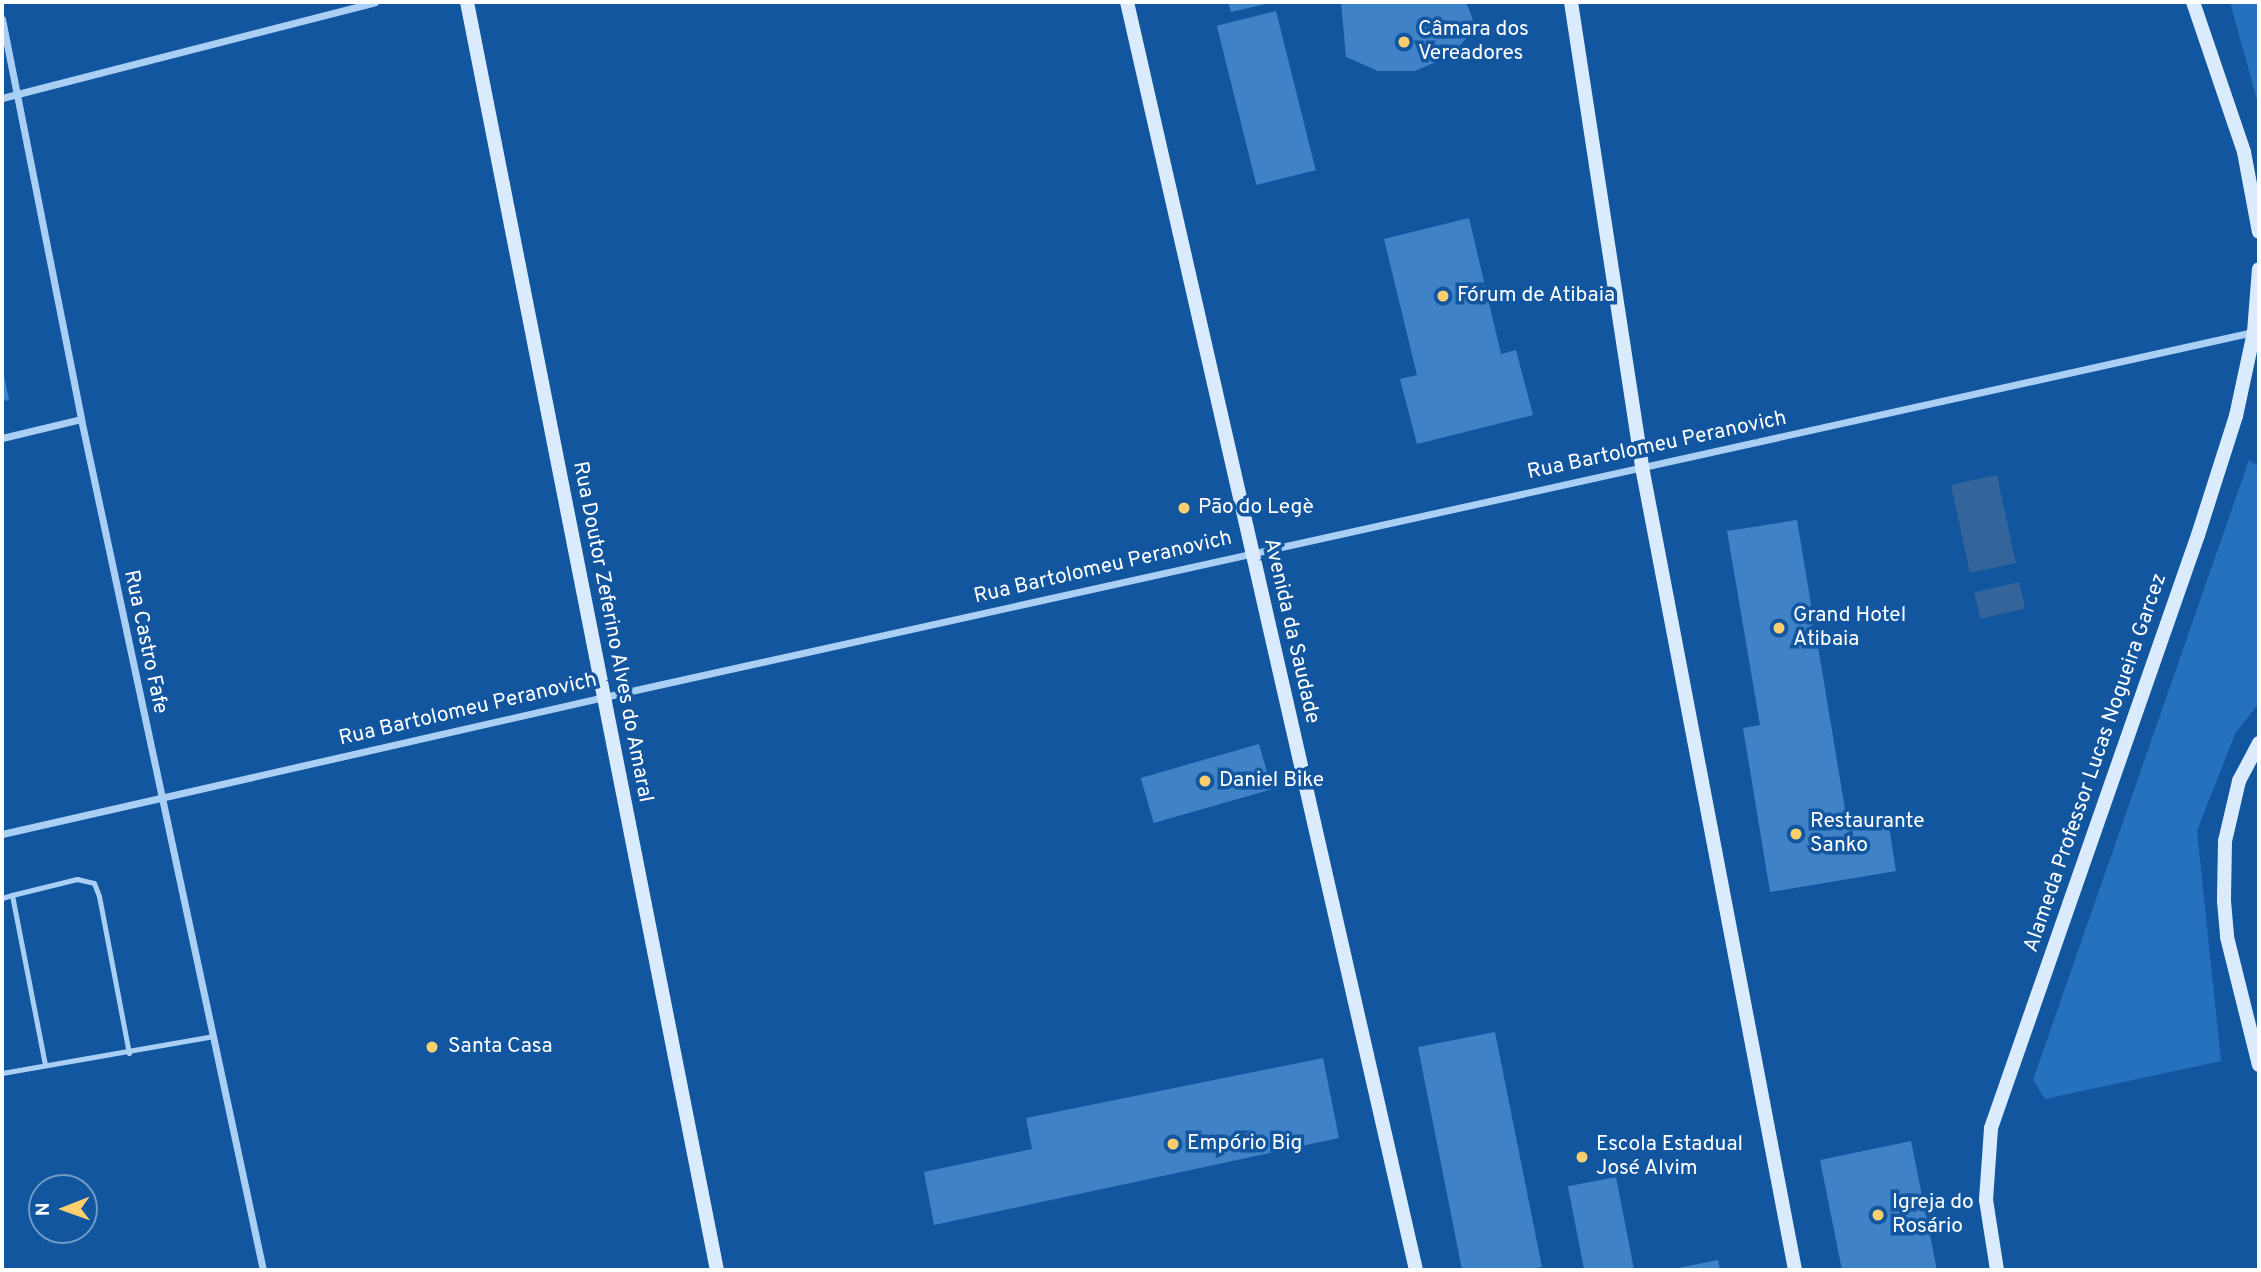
<!DOCTYPE html>
<meta charset="utf-8">
<style>
body{margin:0}
#map{position:relative;width:2261px;height:1272px;overflow:hidden;background:#1256a0;font-family:Overpass,sans-serif}
div>[style]{position:absolute}
[style*='--x']{left:calc(var(--x)*1px);top:calc(var(--y)*1px);width:calc(var(--w)*1px);rotate:calc(var(--a)*1deg)}
.green>*{inset:0;background:#2571be}
.water>*{inset:0;background:#34659a;transform-origin:0 0}
.building>*{inset:0;background:#3f82c8;transform-origin:0 0}
.lane>*{height:5px;margin:-2.5px;padding:0 2.5px;transform-origin:2.5px;border-radius:2.5px;background:#aacff5}
.street>*{height:7px;margin:-3.5px;padding:0 3.5px;transform-origin:3.5px;border-radius:3.5px;background:#aacff5}
.secondary>*{height:14px;margin:-7px;padding:0 7px;transform-origin:7px;border-radius:7px;background:#daebfd}
.dots>*{width:19px;height:19px;translate:-50% -50%;box-sizing:border-box;border:4px solid #1256a0;border-radius:50%}
span{translate:-50% -50%;white-space:nowrap;text-align:center;line-height:1.15;-webkit-text-stroke:7px #1256a0;paint-order:stroke}
.poi-label{font-size:21px;color:#fff}
.left{translate:0 -50%;text-align:left}
.street-label{font-size:21px;color:#fff}
.frame{position:absolute;inset:0;border:4px solid #fff;pointer-events:none}
.north{position:absolute;left:28px;top:1174px;width:70px;height:70px;box-sizing:border-box;background:#1256a0;border:2px solid #719ac6;border-radius:50%;rotate:269deg;font-size:19px;font-weight:700;line-height:28px;text-align:center;color:#fff}
.north::after{content:'';display:block;margin:auto;width:24px;height:32px;background:#ffcf6e;clip-path:polygon(50% 0,100% 100%,50% 72%,0 100%)}
</style>
<div id="map">
<div class="green">
<div style="clip-path:polygon(2230px 2px,2259px 2px,2259px 100px,2257px 100px)"></div>
<div style="clip-path:polygon(2249px 460px,2259px 467px,2259px 703px,2235px 734px,2197px 831px,2221px 1061px,2045px 1099px,2033px 1080px)"></div>
</div>
<div class="water">
<div style="left:1997px;top:475px;width:90px;height:47px;rotate:78deg"></div>
<div style="left:2019px;top:582px;width:27px;height:46px;rotate:77deg"></div>
</div>
<div class="building">
<div style="clip-path:polygon(1228px 2px,1269px 2px,1270px 3px,1231px 12px)"></div>
<div style="clip-path:polygon(1341px 2px,1466px 2px,1476px 28px,1450px 56px,1415px 71px,1378px 71px,1346px 57px)"></div>
<div style="left:1276px;top:11px;width:164px;height:61px;rotate:76deg"></div>
<div style="clip-path:polygon(1469px 218px,1501px 354px,1516px 350px,1533px 415px,1417px 444px,1400px 379px,1417px 375px,1384px 239px)"></div>
<div style="clip-path:polygon(3px 370px,9px 400px,2px 401px,2px 371px)"></div>
<div style="clip-path:polygon(1797px 520px,1847px 821px,1887px 814px,1896px 871px,1770px 892px,1743px 728px,1760px 725px,1727px 531px)"></div>
<div style="left:1259px;top:744px;width:47px;height:123px;rotate:74deg"></div>
<div style="clip-path:polygon(1495px 1032px,1542px 1267px,1525px 1270px,1462px 1270px,1418px 1047px)"></div>
<div style="clip-path:polygon(1323px 1058px,1339px 1138px,934px 1225px,924px 1172px,1032px 1149px,1026px 1118px)"></div>
<div style="clip-path:polygon(1911px 1141px,1937px 1270px,1842px 1270px,1820px 1160px)"></div>
<div style="left:1616px;top:1177px;width:95px;height:49px;rotate:79deg"></div>
<div style="clip-path:polygon(1718px 1260px,1720px 1270px,1673px 1270px,1673px 1269px)"></div>
</div>
<div class="lane">
<div style="--x:12;--y:895;--w:67;--a:-13.8"></div>
<div style="--x:77;--y:879;--w:17;--a:13"></div>
<div style="--x:94;--y:883;--w:14;--a:69"></div>
<div style="--x:99;--y:896;--w:160;--a:79.2"></div>
<div style="--x:2;--y:898;--w:10;--a:-17"></div>
<div style="--x:12;--y:895;--w:173;--a:79"></div>
<div style="--x:2;--y:1073;--w:215;--a:-9.9"></div>
</div>
<div class="street">
<div style="--x:2;--y:19;--w:408;--a:78.8"></div>
<div style="--x:81;--y:419;--w:870;--a:77.93"></div>
<div style="--x:2;--y:98;--w:385;--a:-14.4"></div>
<div style="--x:2;--y:438;--w:81;--a:-13.5"></div>
<div style="--x:2;--y:834;--w:617;--a:-12.82"></div>
<div style="--x:604;--y:697;--w:1689;--a:-12.48"></div>
</div>
<div class="secondary">
<div style="--x:467;--y:2;--w:1292;--a:78.85"></div>
<div style="--x:1127;--y:2;--w:1301;--a:77.16"></div>
<div style="--x:1571;--y:2;--w:470;--a:81.3"></div>
<div style="--x:1642;--y:467;--w:817;--a:79.21"></div>
<div style="--x:2193;--y:2;--w:158;--a:71.2"></div>
<div style="--x:2244;--y:152;--w:81;--a:79.4"></div>
<div style="--x:2259;--y:743;--w:43;--a:117.8"></div>
<div style="--x:2239;--y:781;--w:62;--a:103.1"></div>
<div style="--x:2225;--y:841;--w:60;--a:91"></div>
<div style="--x:2224;--y:901;--w:36;--a:85"></div>
<div style="--x:2227;--y:937;--w:132;--a:76"></div>
<div style="--x:1997;--y:1270;--w:71;--a:-98.9"></div>
<div style="--x:1986;--y:1200;--w:72;--a:-86"></div>
<div style="--x:1991;--y:1128;--w:628;--a:-70.76"></div>
<div style="--x:2198;--y:535;--w:125;--a:-72.3"></div>
<div style="--x:2236;--y:416;--w:86;--a:-77.9"></div>
<div style="--x:2254;--y:332;--w:63;--a:-85.5"></div>
</div>
<div class="dots">
<div style="left:1404px;top:42px;background:#ffcf6e"></div>
<div style="left:1443px;top:296px;background:#ffcf6e"></div>
<div style="left:1184px;top:508px;background:#ffcf6e"></div>
<div style="left:1779px;top:628px;background:#ffcf6e"></div>
<div style="left:1205px;top:781px;background:#ffcf6e"></div>
<div style="left:1796px;top:834px;background:#ffcf6e"></div>
<div style="left:432px;top:1047px;background:#ffcf6e"></div>
<div style="left:1173px;top:1144px;background:#ffcf6e"></div>
<div style="left:1582px;top:1157px;background:#ffcf6e"></div>
<div style="left:1878px;top:1215px;background:#ffcf6e"></div>
</div>
<div class="poi-label">
<span class="left" style="left:1418px;top:42px">Câmara dos<br>Vereadores</span>
<span class="left" style="left:1457px;top:296px">Fórum de Atibaia</span>
<span class="left" style="left:1198px;top:508px">Pão do Legè</span>
<span class="left" style="left:1793px;top:628px">Grand Hotel<br>Atibaia</span>
<span class="left" style="left:1219px;top:781px">Daniel Bike</span>
<span class="left" style="left:1810px;top:834px">Restaurante<br>Sanko</span>
<span class="left" style="left:448px;top:1047px">Santa Casa</span>
<span class="left" style="left:1187px;top:1144px">Empório Big</span>
<span class="left" style="left:1596px;top:1157px">Escola Estadual<br>José Alvim</span>
<span class="left" style="left:1892px;top:1215px">Igreja do<br>Rosário</span>
</div>
<div class="street-label">
<span style="left:1657px;top:446px;rotate:-12deg">Rua Bartolomeu Peranovich</span>
<span style="left:1103px;top:568px;rotate:-13deg">Rua Bartolomeu Peranovich</span>
<span style="left:1291px;top:631px;rotate:77deg">Avenida da Saudade</span>
<span style="left:612px;top:632px;rotate:79deg">Rua Doutor Zeferino Alves do Amaral</span>
<span style="left:145px;top:642px;rotate:78deg">Rua Castro Fafe</span>
<span style="left:468px;top:710px;rotate:-13deg">Rua Bartolomeu Peranovich</span>
<span style="left:2096px;top:763px;rotate:-71deg">Alameda Professor Lucas Nogueira Garcez</span>
</div>
<div class="frame"></div>
<div class="north">N</div>
</div>
